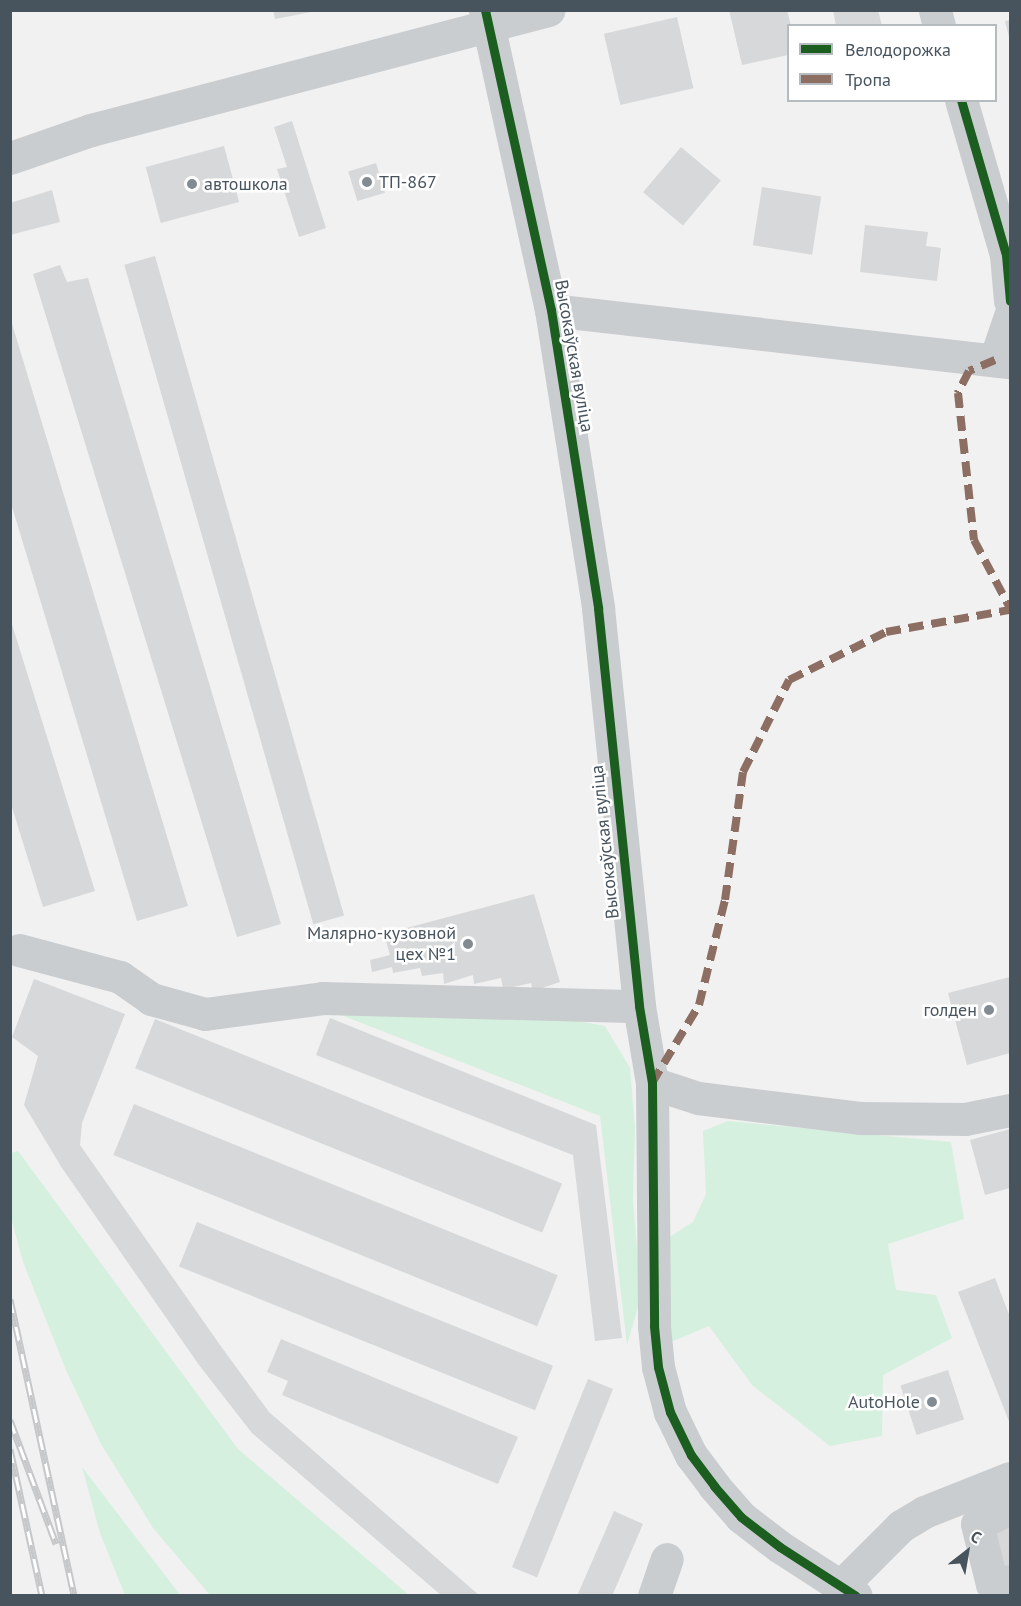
<!DOCTYPE html>
<meta charset="utf-8">
<style>
body{margin:0}
#map{position:relative;width:1021px;height:1606px;overflow:hidden;background:#f1f1f1;font-family:"PT Sans",sans-serif}
div>[style]{position:absolute}
[style*='--x']{left:calc(var(--x)*1px);top:calc(var(--y)*1px);width:calc(var(--w)*1px);rotate:calc(var(--a)*1deg)}
.green>*{inset:0;background:#d5f0de}
.building>*{inset:0;background:#d7d8d9;transform-origin:0 0}
.minor>*{height:33px;margin:-16.5px;padding:0 16.5px;transform-origin:16.5px;border-radius:16.5px;background:#cacdcf}
.rail>*{height:7px;margin-top:-3.5px;transform-origin:0;background:repeating-linear-gradient(90deg,#fff 0 14px,#c6c7c9 0 28px);box-sizing:border-box;border-block:2px solid #c6c7c9}
.quiet>*{height:8px;margin-top:-4px;transform-origin:0;background:repeating-linear-gradient(90deg,#8d6e63 0 15px,transparent 0 23px)}
.cycleway>*{height:9px;margin:-4.5px;padding:0 4.5px;transform-origin:4.5px;border-radius:4.5px;background:#1b5e20}
.dots>*{width:16px;height:16px;translate:-50% -50%;box-sizing:border-box;border:3px solid #fff;border-radius:50%}
span{translate:-50% -50%;white-space:nowrap;text-align:center;line-height:1.15;-webkit-text-stroke:5px #fff;paint-order:stroke}
.poi-label{font-size:18px;color:#47545e}
.left{translate:0 -50%;text-align:left}
.right{translate:-100% -50%;text-align:right}
.street-label{font-size:18px;color:#47545e}
.frame{position:absolute;inset:0;border:12px solid #47545e;pointer-events:none}
.legend{position:absolute;left:787px;top:24px;width:210px;height:78px;box-sizing:border-box;background:#fff;border:2px solid #b5bbbf;margin:0;padding:8px 10px;list-style:none;font-size:18px;color:#47545e}
.legend li{display:flex;align-items:center;gap:12px;height:30px}
.legend b{width:30px;border:2px solid #b5bbbf}
.north{position:absolute;left:937px;top:1522px;width:60px;height:60px;-webkit-text-stroke:4px #fff;paint-order:stroke;rotate:31deg;font-size:16px;font-weight:700;line-height:24px;text-align:center;color:#47545e}
.north::after{content:'';display:block;margin:auto;width:21px;height:27px;background:#47545e;clip-path:polygon(50% 0,100% 100%,50% 72%,0 100%)}
</style>
<div id="map">
<div class="green">
<div style="clip-path:polygon(336px 1013px,557px 1017px,605px 1026px,630px 1068px,635px 1128px,633px 1200px,641px 1297px,627px 1345px,600px 1116px)"></div>
<div style="clip-path:polygon(728px 1121px,951px 1142px,964px 1219px,888px 1244px,896px 1290px,936px 1295px,952px 1338px,883px 1375px,882px 1436px,830px 1446px,752px 1385px,709px 1326px,671px 1342px,663px 1241px,693px 1222px,706px 1194px,703px 1131px)"></div>
<div style="clip-path:polygon(18px 1151px,238px 1449px,409px 1595px,210px 1595px,153px 1528px,101px 1444px,66px 1370px,23px 1262px,11px 1217px,11px 1153px)"></div>
<div style="clip-path:polygon(82px 1467px,180px 1595px,125px 1595px,100px 1533px)"></div>
</div>
<div class="building">
<div style="clip-path:polygon(273px 10px,311px 10px,311px 12px,275px 19px)"></div>
<div style="clip-path:polygon(729px 10px,787px 10px,791px 26px,788px 55px,742px 65px)"></div>
<div style="clip-path:polygon(833px 10px,878px 10px,882px 26px,836px 26px)"></div>
<div style="left:677px;top:17px;width:73px;height:75px;rotate:77deg"></div>
<div style="clip-path:polygon(1010px 20px,1010px 41px,1005px 21px)"></div>
<div style="clip-path:polygon(292px 121px,326px 228px,299px 237px,277px 169px,287px 167px,274px 127px)"></div>
<div style="left:224px;top:146px;width:58px;height:81px;rotate:75deg"></div>
<div style="left:681px;top:147px;width:52px;height:59px;rotate:40deg"></div>
<div style="left:376px;top:163px;width:31px;height:29px;rotate:73deg"></div>
<div style="left:762px;top:187px;width:60px;height:59px;rotate:9deg"></div>
<div style="clip-path:polygon(52px 190px,60px 222px,10px 235px,10px 203px)"></div>
<div style="clip-path:polygon(865px 225px,928px 232px,926px 246px,941px 248px,937px 281px,860px 272px)"></div>
<div style="left:155px;top:256px;width:686px;height:32px;rotate:74deg"></div>
<div style="clip-path:polygon(60px 265px,67px 282px,88px 278px,281px 924px,237px 937px,33px 274px)"></div>
<div style="clip-path:polygon(10px 317px,188px 906px,137px 921px,10px 500px)"></div>
<div style="clip-path:polygon(10px 618px,95px 891px,43px 907px,10px 801px)"></div>
<div style="clip-path:polygon(534px 894px,560px 982px,533px 991px,531px 983px,503px 989px,501px 978px,474px 984px,473px 975px,444px 984px,443px 973px,422px 976px,420px 968px,393px 973px,392px 967px,372px 972px,370px 960px,390px 955px,384px 934px)"></div>
<div style="clip-path:polygon(1010px 977px,1010px 1053px,967px 1065px,948px 993px)"></div>
<div style="clip-path:polygon(34px 979px,125px 1014px,82px 1123px,80px 1145px,220px 1345px,269px 1412px,480px 1596px,442px 1596px,252px 1433px,199px 1365px,62px 1168px,24px 1105px,38px 1056px,12px 1037px)"></div>
<div style="clip-path:polygon(330px 1018px,596px 1125px,622px 1338px,595px 1341px,573px 1155px,316px 1055px)"></div>
<div style="left:155px;top:1019px;width:439px;height:53px;rotate:22deg"></div>
<div style="left:134px;top:1104px;width:457px;height:55px;rotate:22deg"></div>
<div style="clip-path:polygon(1010px 1129px,1010px 1188px,985px 1195px,970px 1140px)"></div>
<div style="left:197px;top:1222px;width:384px;height:48px;rotate:22deg"></div>
<div style="clip-path:polygon(995px 1278px,1010px 1317px,1010px 1424px,958px 1292px)"></div>
<div style="clip-path:polygon(281px 1339px,518px 1437px,498px 1484px,282px 1395px,288px 1381px,267px 1372px)"></div>
<div style="left:948px;top:1370px;width:52px;height:50px;rotate:72deg"></div>
<div style="left:588px;top:1379px;width:27px;height:203px;rotate:22deg"></div>
<div style="clip-path:polygon(614px 1511px,643px 1524px,612px 1596px,577px 1596px)"></div>
<div style="clip-path:polygon(1010px 1528px,1010px 1572px,1002px 1576px,987px 1536px)"></div>
</div>
<div class="minor">
<div style="--x:485;--y:10;--w:307;--a:77.6"></div>
<div style="--x:551;--y:310;--w:302;--a:81"></div>
<div style="--x:598;--y:608;--w:400;--a:84.1"></div>
<div style="--x:639;--y:1006;--w:78;--a:80.4"></div>
<div style="--x:652;--y:1083;--w:243;--a:89.5"></div>
<div style="--x:654;--y:1326;--w:41;--a:84.4"></div>
<div style="--x:658;--y:1367;--w:47;--a:75.1"></div>
<div style="--x:670;--y:1412;--w:48;--a:64"></div>
<div style="--x:691;--y:1455;--w:39;--a:53"></div>
<div style="--x:714;--y:1486;--w:41;--a:48.9"></div>
<div style="--x:741;--y:1517;--w:49;--a:37.6"></div>
<div style="--x:780;--y:1547;--w:90;--a:32.8"></div>
<div style="--x:935;--y:10;--w:16;--a:76"></div>
<div style="--x:961;--y:100;--w:161;--a:73.8"></div>
<div style="--x:1006;--y:255;--w:46;--a:85"></div>
<div style="--x:10;--y:158;--w:86;--a:-19.1"></div>
<div style="--x:91;--y:130;--w:473;--a:-14.7"></div>
<div style="--x:551;--y:310;--w:462;--a:6.5"></div>
<div style="--x:995;--y:360;--w:46;--a:-71.2"></div>
<div style="--x:19;--y:950;--w:105;--a:15"></div>
<div style="--x:120;--y:977;--w:38;--a:35"></div>
<div style="--x:151;--y:999;--w:56;--a:15.5"></div>
<div style="--x:205;--y:1014;--w:119;--a:-7.7"></div>
<div style="--x:323;--y:998;--w:316;--a:1.5"></div>
<div style="--x:652;--y:1083;--w:48;--a:18.1"></div>
<div style="--x:698;--y:1098;--w:163;--a:7"></div>
<div style="--x:860;--y:1118;--w:105;--a:0.5"></div>
<div style="--x:965;--y:1119;--w:46;--a:-11.3"></div>
<div style="--x:1010;--y:1509;--w:36;--a:156"></div>
<div style="--x:977;--y:1524;--w:62;--a:76"></div>
<div style="--x:992;--y:1584;--w:18;--a:-9"></div>
<div style="--x:841;--y:1586;--w:85;--a:-45"></div>
<div style="--x:901;--y:1526;--w:27;--a:-31"></div>
<div style="--x:924;--y:1512;--w:92;--a:-21.6"></div>
<div style="--x:654;--y:1596;--w:39;--a:-71"></div>
</div>
<div class="rail">
<div style="--x:10;--y:1299;--w:304;--a:77.8"></div>
<div style="--x:10;--y:1420;--w:132;--a:69.6"></div>
<div style="--x:10;--y:1449;--w:150;--a:77.7"></div>
</div>
<div class="quiet">
<div style="--x:995;--y:360;--w:28;--a:157"></div>
<div style="--x:969;--y:371;--w:25;--a:117"></div>
<div style="--x:958;--y:393;--w:148;--a:83.8"></div>
<div style="--x:974;--y:540;--w:77;--a:62.1"></div>
<div style="--x:652;--y:1083;--w:91;--a:-58.9"></div>
<div style="--x:699;--y:1005;--w:108;--a:-76.1"></div>
<div style="--x:725;--y:900;--w:129;--a:-82"></div>
<div style="--x:743;--y:772;--w:103;--a:-63.4"></div>
<div style="--x:789;--y:680;--w:108;--a:-26.3"></div>
<div style="--x:886;--y:632;--w:126;--a:-10.1"></div>
</div>
<div class="cycleway">
<div style="--x:485;--y:10;--w:307;--a:77.6"></div>
<div style="--x:551;--y:310;--w:302;--a:81"></div>
<div style="--x:598;--y:608;--w:400;--a:84.1"></div>
<div style="--x:639;--y:1006;--w:78;--a:80.4"></div>
<div style="--x:652;--y:1083;--w:243;--a:89.5"></div>
<div style="--x:654;--y:1326;--w:41;--a:84.4"></div>
<div style="--x:658;--y:1367;--w:47;--a:75.1"></div>
<div style="--x:670;--y:1412;--w:48;--a:64"></div>
<div style="--x:691;--y:1455;--w:39;--a:53"></div>
<div style="--x:714;--y:1486;--w:41;--a:48.9"></div>
<div style="--x:741;--y:1517;--w:49;--a:37.6"></div>
<div style="--x:780;--y:1547;--w:90;--a:32.8"></div>
<div style="--x:961;--y:100;--w:161;--a:73.8"></div>
<div style="--x:1006;--y:255;--w:46;--a:85"></div>
</div>
<div class="dots">
<div style="left:367px;top:182px;background:#828b91"></div>
<div style="left:192px;top:184px;background:#828b91"></div>
<div style="left:468px;top:944px;background:#828b91"></div>
<div style="left:989px;top:1010px;background:#828b91"></div>
<div style="left:932px;top:1402px;background:#828b91"></div>
</div>
<div class="poi-label">
<span class="left" style="left:379px;top:182px">ТП-867</span>
<span class="left" style="left:204px;top:184px">автошкола</span>
<span class="right" style="left:456px;top:944px">Малярно-кузовной<br>цех №1</span>
<span class="right" style="left:977px;top:1010px">голден</span>
<span class="right" style="left:920px;top:1402px">AutoHole</span>
</div>
<div class="street-label">
<span style="left:574px;top:356px;rotate:80deg">Высокаўская вуліца</span>
<span style="left:605px;top:842px;rotate:-96deg">Высокаўская вуліца</span>
</div>
<div class="frame"></div>
<ul class="legend">
<li><b style="height:8px;background:#1b5e20"></b>Велодорожка</li>
<li><b style="height:8px;background:#8d6e63"></b>Тропа</li>
</ul>
<div class="north">С</div>
</div>
